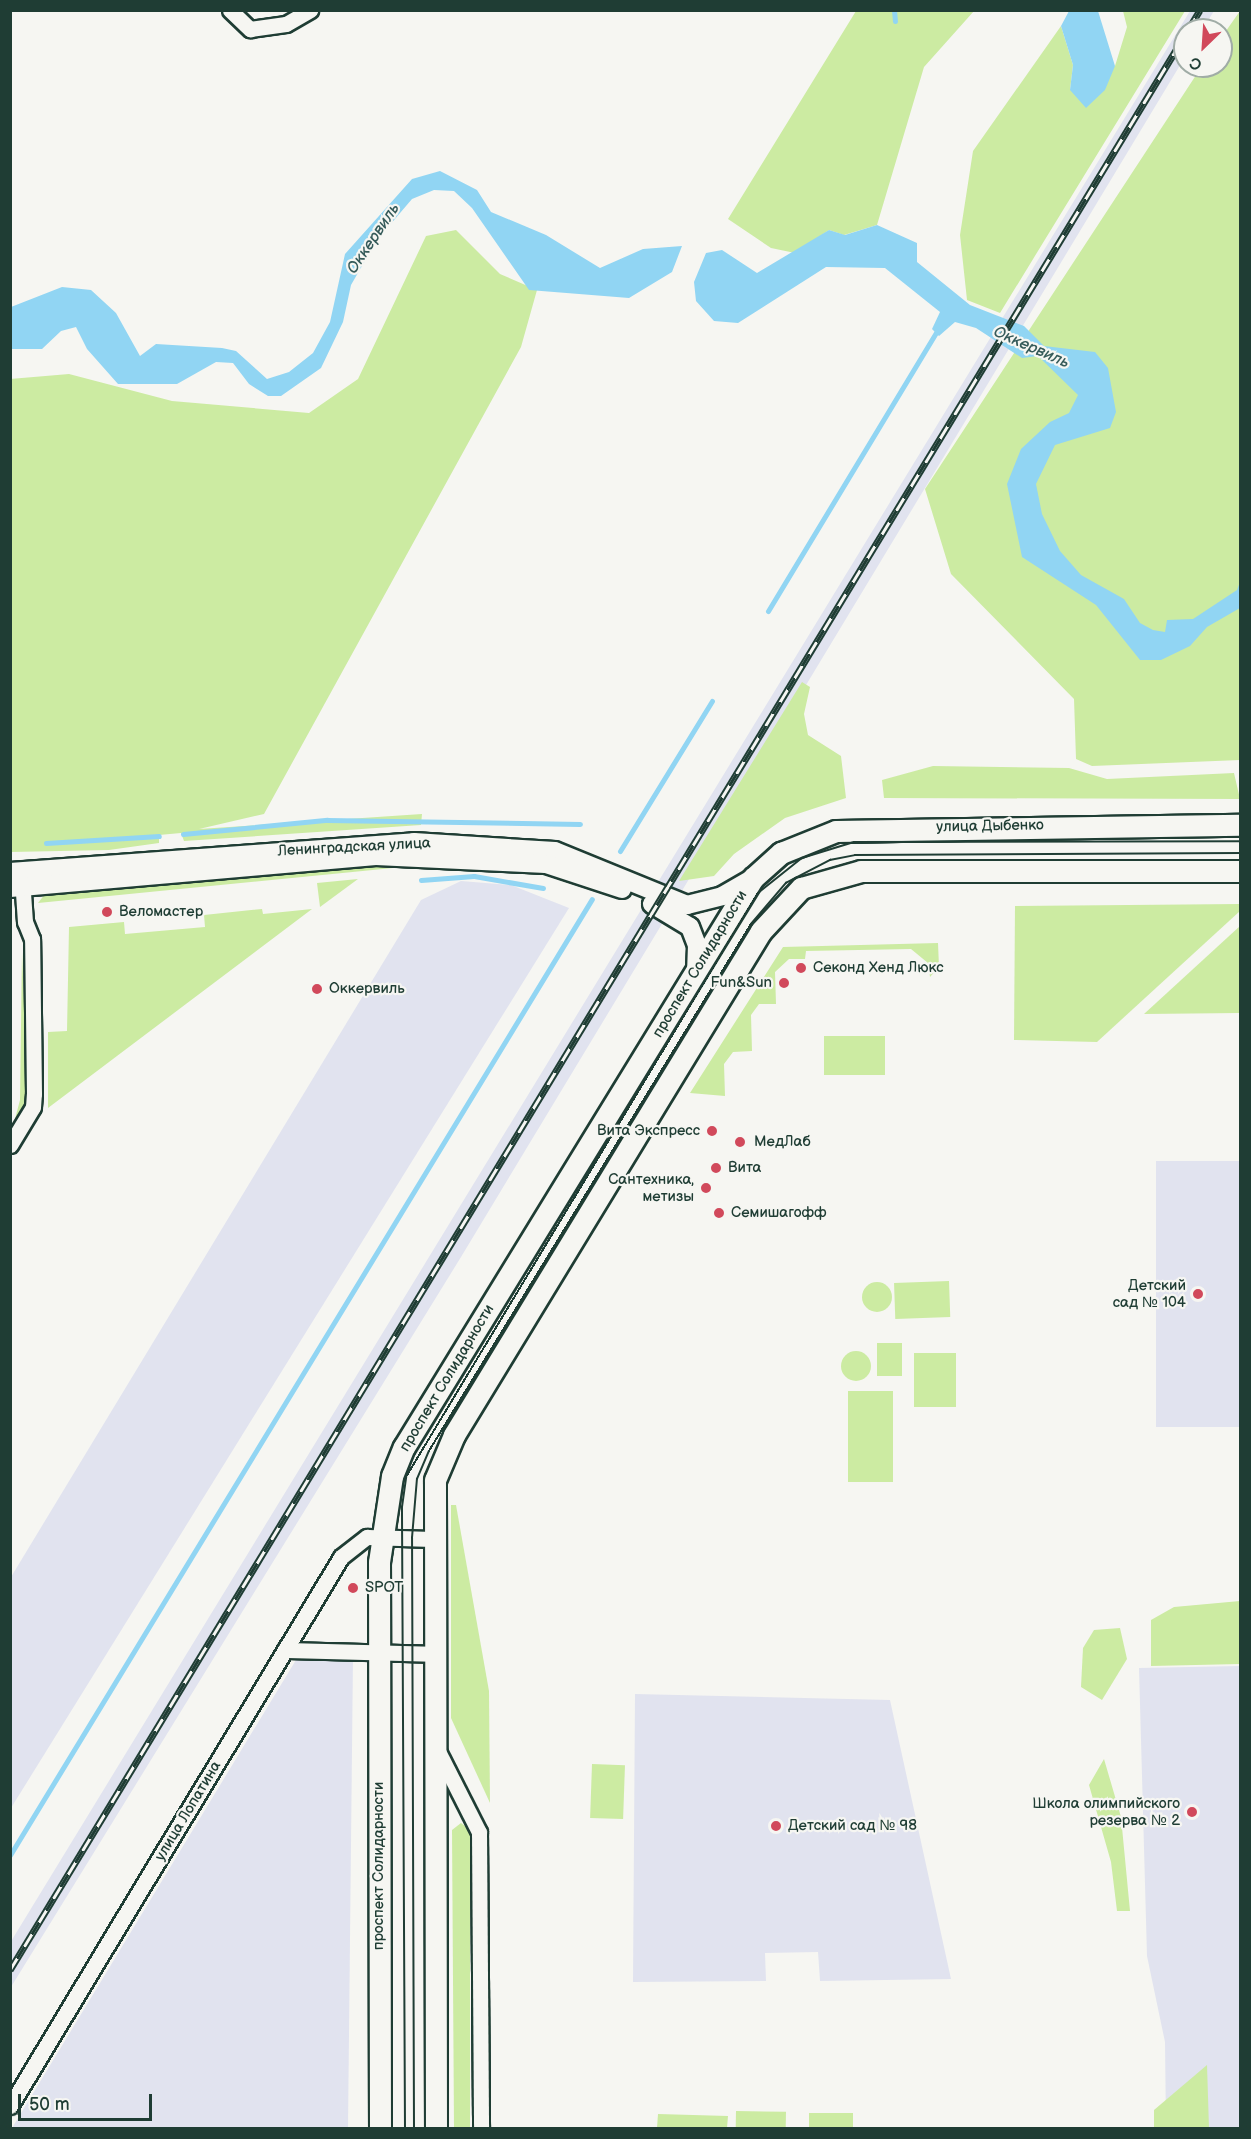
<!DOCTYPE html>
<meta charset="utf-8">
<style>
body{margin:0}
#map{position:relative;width:1251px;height:2139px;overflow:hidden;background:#f6f6f2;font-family:"Balsamiq Sans",sans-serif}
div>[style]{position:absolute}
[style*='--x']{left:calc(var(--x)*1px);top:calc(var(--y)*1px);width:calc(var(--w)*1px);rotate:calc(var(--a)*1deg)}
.built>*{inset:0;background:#e1e3ef;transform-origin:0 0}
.green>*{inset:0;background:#cceba2;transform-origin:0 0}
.round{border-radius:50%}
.water>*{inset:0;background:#91d5f3}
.stream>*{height:5px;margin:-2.5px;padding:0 2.5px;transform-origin:2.5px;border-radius:2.5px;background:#91d5f3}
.roads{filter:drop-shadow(2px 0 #1f3d34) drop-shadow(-2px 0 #1f3d34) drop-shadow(0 2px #1f3d34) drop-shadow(0 -2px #1f3d34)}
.minor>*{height:15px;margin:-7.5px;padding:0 7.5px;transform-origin:7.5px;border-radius:7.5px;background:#f6f6f2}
.tertiary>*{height:18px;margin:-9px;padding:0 9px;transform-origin:9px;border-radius:9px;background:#f6f6f2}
.secondary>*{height:21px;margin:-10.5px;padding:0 10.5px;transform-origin:10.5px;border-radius:10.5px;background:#f6f6f2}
.tram>*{height:1.5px;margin:-0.75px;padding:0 0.75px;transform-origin:0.75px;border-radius:0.75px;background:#1f3d34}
.rail>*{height:7px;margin-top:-3.5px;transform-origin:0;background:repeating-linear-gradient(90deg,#f6f6f2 0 14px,#1f3d34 0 28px);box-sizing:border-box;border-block:2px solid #1f3d34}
.dots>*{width:16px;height:16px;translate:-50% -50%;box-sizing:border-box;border:3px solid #f6f6f2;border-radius:50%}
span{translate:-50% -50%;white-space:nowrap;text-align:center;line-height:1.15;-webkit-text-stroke:4.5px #f6f6f2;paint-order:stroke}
.street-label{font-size:15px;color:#1f3d34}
.poi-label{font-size:15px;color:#1f3d34}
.left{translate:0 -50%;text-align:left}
.right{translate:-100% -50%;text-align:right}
.water-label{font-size:16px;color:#365b5a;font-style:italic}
.frame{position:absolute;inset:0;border:12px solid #1f3d34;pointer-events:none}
.north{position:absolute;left:1173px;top:18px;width:60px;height:60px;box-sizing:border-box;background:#f6f6f2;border:2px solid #a0aca6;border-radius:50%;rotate:205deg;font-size:16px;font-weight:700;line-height:24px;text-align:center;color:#1f3d34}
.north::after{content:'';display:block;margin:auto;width:21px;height:27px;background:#d1495b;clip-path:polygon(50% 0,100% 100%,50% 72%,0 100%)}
.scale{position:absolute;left:18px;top:2094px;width:134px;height:27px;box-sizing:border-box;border:3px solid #1f3d34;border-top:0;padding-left:8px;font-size:18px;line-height:21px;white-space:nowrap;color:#1f3d34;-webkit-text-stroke:4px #f6f6f2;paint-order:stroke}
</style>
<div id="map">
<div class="built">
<div style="clip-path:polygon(1190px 11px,1214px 11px,1202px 30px,1185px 30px,1185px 57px,461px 1257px,11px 1987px,10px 1943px)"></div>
<div style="clip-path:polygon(461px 881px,511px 885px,569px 908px,11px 1808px,11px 1577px,421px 900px)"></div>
<div style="left:1156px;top:1161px;width:84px;height:266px"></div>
<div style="clip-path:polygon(299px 1655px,353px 1656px,348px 2128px,12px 2128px)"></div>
<div style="clip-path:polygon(1240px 1666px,1240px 2128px,1166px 2128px,1165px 2042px,1147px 1956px,1139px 1668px)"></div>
<div style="clip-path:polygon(635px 1694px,890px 1700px,951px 1979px,820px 1981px,818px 1952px,765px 1953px,766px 1981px,633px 1982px)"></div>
</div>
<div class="green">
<div style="clip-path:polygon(856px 11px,974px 11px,924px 67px,877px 225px,844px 235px,829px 230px,795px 253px,771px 248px,728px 219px)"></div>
<div style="clip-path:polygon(1123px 11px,1185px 11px,1000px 313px,967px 300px,960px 235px,973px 151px,1061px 26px,1073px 65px,1070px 90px,1115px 66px,1127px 27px)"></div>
<div style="clip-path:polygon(1240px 11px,1240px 760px,1092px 766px,1076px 759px,1074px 699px,951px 574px,925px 489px,1202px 66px,1221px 66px,1221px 38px)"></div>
<div style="clip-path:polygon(456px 230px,500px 274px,537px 290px,521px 347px,264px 814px,199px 829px,422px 814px,421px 825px,184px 841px,181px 833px,159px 835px,159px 843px,109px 850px,11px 852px,10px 379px,69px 374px,172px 401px,309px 413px,358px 379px,426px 236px)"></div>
<div style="clip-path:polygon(802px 682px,810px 687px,804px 714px,808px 735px,841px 756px,846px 798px,785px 818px,734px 854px,714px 876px,679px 881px)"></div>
<div style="clip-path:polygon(933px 766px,1069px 768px,1107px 779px,1234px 773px,1240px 799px,884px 798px,882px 780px)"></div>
<div style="clip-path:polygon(401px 863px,403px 867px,38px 903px,45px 894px,299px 866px)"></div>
<div style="clip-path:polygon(358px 879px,320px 907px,317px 883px)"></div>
<div style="clip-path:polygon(1240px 904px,1240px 911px,1097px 1042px,1014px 1040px,1015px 906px)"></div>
<div style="clip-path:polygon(262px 909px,263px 914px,312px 909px,48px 1108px,48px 1032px,67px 1031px,69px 927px,124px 922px,125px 934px,205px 927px,204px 915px)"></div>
<div style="clip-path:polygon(1240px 926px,1240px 1013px,1144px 1014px)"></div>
<div style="clip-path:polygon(938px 943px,939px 967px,930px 977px,928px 963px,911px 949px,806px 951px,805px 959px,789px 959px,775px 972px,776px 1004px,759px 1004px,751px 1015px,752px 1051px,733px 1052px,724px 1064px,725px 1096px,690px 1093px,783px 947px)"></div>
<div style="clip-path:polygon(22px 952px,28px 1100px,11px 1134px,20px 1100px)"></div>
<div style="left:824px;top:1036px;width:61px;height:39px"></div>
<div style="left:949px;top:1281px;width:36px;height:55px;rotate:88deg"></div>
<div class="round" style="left:862px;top:1282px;width:30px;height:30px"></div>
<div style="left:877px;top:1343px;width:25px;height:33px"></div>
<div class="round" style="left:841px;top:1351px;width:30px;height:30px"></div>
<div style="left:914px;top:1353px;width:42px;height:54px"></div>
<div style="left:848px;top:1391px;width:45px;height:91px"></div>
<div style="clip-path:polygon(451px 1505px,456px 1505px,489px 1691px,490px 1803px,451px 1718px)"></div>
<div style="clip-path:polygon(1240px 1601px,1240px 1664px,1151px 1666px,1151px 1620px,1174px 1607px)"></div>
<div style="clip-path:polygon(1120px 1628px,1127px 1659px,1102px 1700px,1081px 1687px,1083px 1648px,1094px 1630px)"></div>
<div style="clip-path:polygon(1104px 1759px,1121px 1817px,1130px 1911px,1117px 1911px,1111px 1862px,1089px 1785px)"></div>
<div style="left:592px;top:1764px;width:33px;height:54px;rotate:2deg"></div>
<div style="clip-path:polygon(461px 1823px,470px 1830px,470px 2128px,454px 2128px,452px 1830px)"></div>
<div style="clip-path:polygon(1207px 2065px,1209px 2128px,1154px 2128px,1154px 2110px)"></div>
<div style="left:736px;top:2111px;width:50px;height:17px;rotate:1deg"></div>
<div style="left:809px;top:2113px;width:44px;height:15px"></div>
<div style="clip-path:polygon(658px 2114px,728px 2116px,727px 2128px,657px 2128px)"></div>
</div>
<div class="water">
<div style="clip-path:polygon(1069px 11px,1098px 11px,1115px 66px,1105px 90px,1086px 108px,1070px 90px,1073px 65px,1061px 26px)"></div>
<div style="clip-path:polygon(440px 171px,477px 190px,491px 212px,546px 235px,600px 268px,643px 249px,682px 246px,672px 272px,629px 298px,529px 290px,472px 208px,454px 191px,434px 190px,412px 199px,377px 240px,351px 285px,343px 322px,321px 368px,281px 396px,268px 396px,249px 384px,233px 363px,216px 362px,177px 384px,118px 384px,87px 349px,76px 327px,61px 331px,42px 349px,11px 349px,11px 307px,62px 287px,91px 290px,116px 313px,140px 356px,156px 344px,222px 348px,236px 351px,267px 379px,289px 372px,313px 353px,330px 322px,345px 254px,412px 179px)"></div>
<div style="clip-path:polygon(877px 225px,917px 243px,917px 262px,970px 305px,1024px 326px,1044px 346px,1095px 352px,1108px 368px,1116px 412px,1110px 428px,1055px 445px,1036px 484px,1042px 514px,1060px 551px,1081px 575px,1124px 599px,1140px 623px,1153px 630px,1165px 632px,1167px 620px,1193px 619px,1237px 590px,1240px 582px,1240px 608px,1207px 627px,1190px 646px,1161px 660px,1140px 660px,1096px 605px,1022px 557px,1007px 484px,1021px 449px,1050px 422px,1069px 413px,1078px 395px,1038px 356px,1022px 358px,976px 328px,955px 322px,939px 336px,932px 329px,940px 312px,885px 268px,826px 267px,738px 323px,714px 321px,696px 301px,694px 282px,706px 253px,722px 250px,757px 273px,829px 230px,845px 235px)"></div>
</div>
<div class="stream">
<div style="--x:894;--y:10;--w:11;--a:85"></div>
<div style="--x:768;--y:611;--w:332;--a:-58.9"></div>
<div style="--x:183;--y:834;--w:145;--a:-5.6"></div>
<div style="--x:327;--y:820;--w:253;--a:0.9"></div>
<div style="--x:46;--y:843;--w:113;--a:-3.5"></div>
<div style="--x:620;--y:851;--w:176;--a:-58.5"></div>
<div style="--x:421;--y:880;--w:53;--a:-4.3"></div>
<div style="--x:474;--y:876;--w:70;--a:9.9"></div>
<div style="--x:10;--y:1855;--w:1119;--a:-58.67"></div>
</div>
<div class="roads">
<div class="minor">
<div style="--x:230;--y:10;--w:28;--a:44"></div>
<div style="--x:250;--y:29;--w:36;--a:-8"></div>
<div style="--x:286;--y:24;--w:28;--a:-30"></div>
<div style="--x:10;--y:1145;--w:44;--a:-58.8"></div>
<div style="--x:33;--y:1107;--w:13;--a:-86"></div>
<div style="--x:34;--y:1094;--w:155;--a:-90.7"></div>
<div style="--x:32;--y:939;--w:18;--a:-112"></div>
<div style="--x:25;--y:922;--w:44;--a:-93.9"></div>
<div style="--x:285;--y:1650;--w:148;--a:1.5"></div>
<div style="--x:437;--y:1749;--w:93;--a:63.2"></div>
<div style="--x:479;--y:1832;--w:296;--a:89.6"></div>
<div style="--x:10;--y:2106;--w:641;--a:-58.91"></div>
<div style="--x:341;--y:1557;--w:33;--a:-38"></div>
<div style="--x:367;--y:1537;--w:65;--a:1.8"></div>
</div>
<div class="tertiary">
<div style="--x:10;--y:872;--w:405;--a:-4.2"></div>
<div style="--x:414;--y:842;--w:141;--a:3.7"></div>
<div style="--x:555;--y:851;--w:143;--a:22.2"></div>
<div style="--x:687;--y:905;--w:36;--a:-14"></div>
<div style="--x:722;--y:896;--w:36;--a:-30"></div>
<div style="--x:10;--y:888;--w:367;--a:-5"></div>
<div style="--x:376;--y:856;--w:170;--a:2.7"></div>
<div style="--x:546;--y:864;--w:80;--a:18.2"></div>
<div style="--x:652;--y:904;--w:44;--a:31.2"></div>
<div style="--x:690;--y:927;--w:19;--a:69"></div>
<div style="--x:697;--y:945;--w:25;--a:92"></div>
</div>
<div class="secondary">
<div style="--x:380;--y:2128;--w:566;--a:-90.1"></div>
<div style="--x:379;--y:1562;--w:87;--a:-81.4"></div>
<div style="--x:392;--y:1476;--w:31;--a:-68"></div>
<div style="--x:404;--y:1447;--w:668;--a:-58.48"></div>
<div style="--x:753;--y:878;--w:38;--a:-42"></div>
<div style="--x:781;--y:853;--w:59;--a:-21.8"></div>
<div style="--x:836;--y:831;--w:404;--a:-0.9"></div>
<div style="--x:436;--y:2128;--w:648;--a:-90.09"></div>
<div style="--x:435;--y:1480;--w:49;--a:-67.1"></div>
<div style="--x:454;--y:1435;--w:590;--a:-58.65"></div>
<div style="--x:761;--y:931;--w:59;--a:-47.1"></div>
<div style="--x:801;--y:888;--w:62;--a:-15.8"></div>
<div style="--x:861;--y:871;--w:379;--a:0"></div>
</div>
</div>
<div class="tram">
<div style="--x:405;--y:2128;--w:621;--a:-90.28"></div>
<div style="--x:402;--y:1507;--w:30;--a:-82"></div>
<div style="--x:406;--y:1477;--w:682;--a:-58.92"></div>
<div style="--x:758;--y:893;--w:56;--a:-38.5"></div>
<div style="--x:802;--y:858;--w:54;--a:-17.1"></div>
<div style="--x:854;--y:842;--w:386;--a:-0.1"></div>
<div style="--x:414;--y:2128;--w:590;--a:-90.19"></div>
<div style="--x:412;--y:1538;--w:59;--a:-85.2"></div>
<div style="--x:417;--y:1479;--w:30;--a:-67"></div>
<div style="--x:429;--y:1451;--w:618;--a:-58.57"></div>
<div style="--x:751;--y:924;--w:54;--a:-49.5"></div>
<div style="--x:786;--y:883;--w:50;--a:-27.6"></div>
<div style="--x:830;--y:860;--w:25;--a:-11"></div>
<div style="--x:855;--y:855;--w:385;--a:-0.3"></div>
</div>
<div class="rail">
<div style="--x:1188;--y:30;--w:23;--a:-59"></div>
<div style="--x:10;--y:1970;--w:2264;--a:-58.73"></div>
</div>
<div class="dots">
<div style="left:107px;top:912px;background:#d1495b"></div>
<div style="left:801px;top:968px;background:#d1495b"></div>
<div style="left:784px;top:983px;background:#d1495b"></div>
<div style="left:317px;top:989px;background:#d1495b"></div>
<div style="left:712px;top:1131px;background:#d1495b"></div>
<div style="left:740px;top:1142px;background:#d1495b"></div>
<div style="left:716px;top:1168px;background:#d1495b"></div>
<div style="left:706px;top:1188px;background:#d1495b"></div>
<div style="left:719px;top:1213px;background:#d1495b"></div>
<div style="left:1198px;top:1294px;background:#d1495b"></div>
<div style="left:353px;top:1588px;background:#d1495b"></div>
<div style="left:1192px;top:1812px;background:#d1495b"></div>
<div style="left:776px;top:1826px;background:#d1495b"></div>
</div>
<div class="street-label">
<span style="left:990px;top:826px;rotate:-1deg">улица Дыбенко</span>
<span style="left:354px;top:847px;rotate:-3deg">Ленинградская улица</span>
<span style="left:700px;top:964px;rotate:-59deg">проспект Солидарности</span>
<span style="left:447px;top:1378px;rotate:-59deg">проспект Солидарности</span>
<span style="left:188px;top:1811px;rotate:-59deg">улица Лопатина</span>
<span style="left:379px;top:1866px;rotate:-90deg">проспект Солидарности</span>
</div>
<div class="poi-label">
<span class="left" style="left:119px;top:912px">Веломастер</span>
<span class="left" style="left:813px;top:968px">Секонд Хенд Люкс</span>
<span class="right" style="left:772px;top:983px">Fun&amp;Sun</span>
<span class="left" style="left:329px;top:989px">Оккервиль</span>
<span class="right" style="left:700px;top:1131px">Вита Экспресс</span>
<span class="left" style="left:754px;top:1142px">МедЛаб</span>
<span class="left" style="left:728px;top:1168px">Вита</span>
<span class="right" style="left:694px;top:1188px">Сантехника,<br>метизы</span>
<span class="left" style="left:731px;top:1213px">Семишагофф</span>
<span class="right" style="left:1186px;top:1294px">Детский<br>сад № 104</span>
<span class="left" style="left:365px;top:1588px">SPOT</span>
<span class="right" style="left:1180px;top:1812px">Школа олимпийского<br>резерва № 2</span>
<span class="left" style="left:788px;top:1826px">Детский сад № 98</span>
</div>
<div class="water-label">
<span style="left:374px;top:239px;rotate:-56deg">Оккервиль</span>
<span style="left:1031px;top:348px;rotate:24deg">Оккервиль</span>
</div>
<div class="frame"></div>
<div class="north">С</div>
<div class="scale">50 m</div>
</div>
